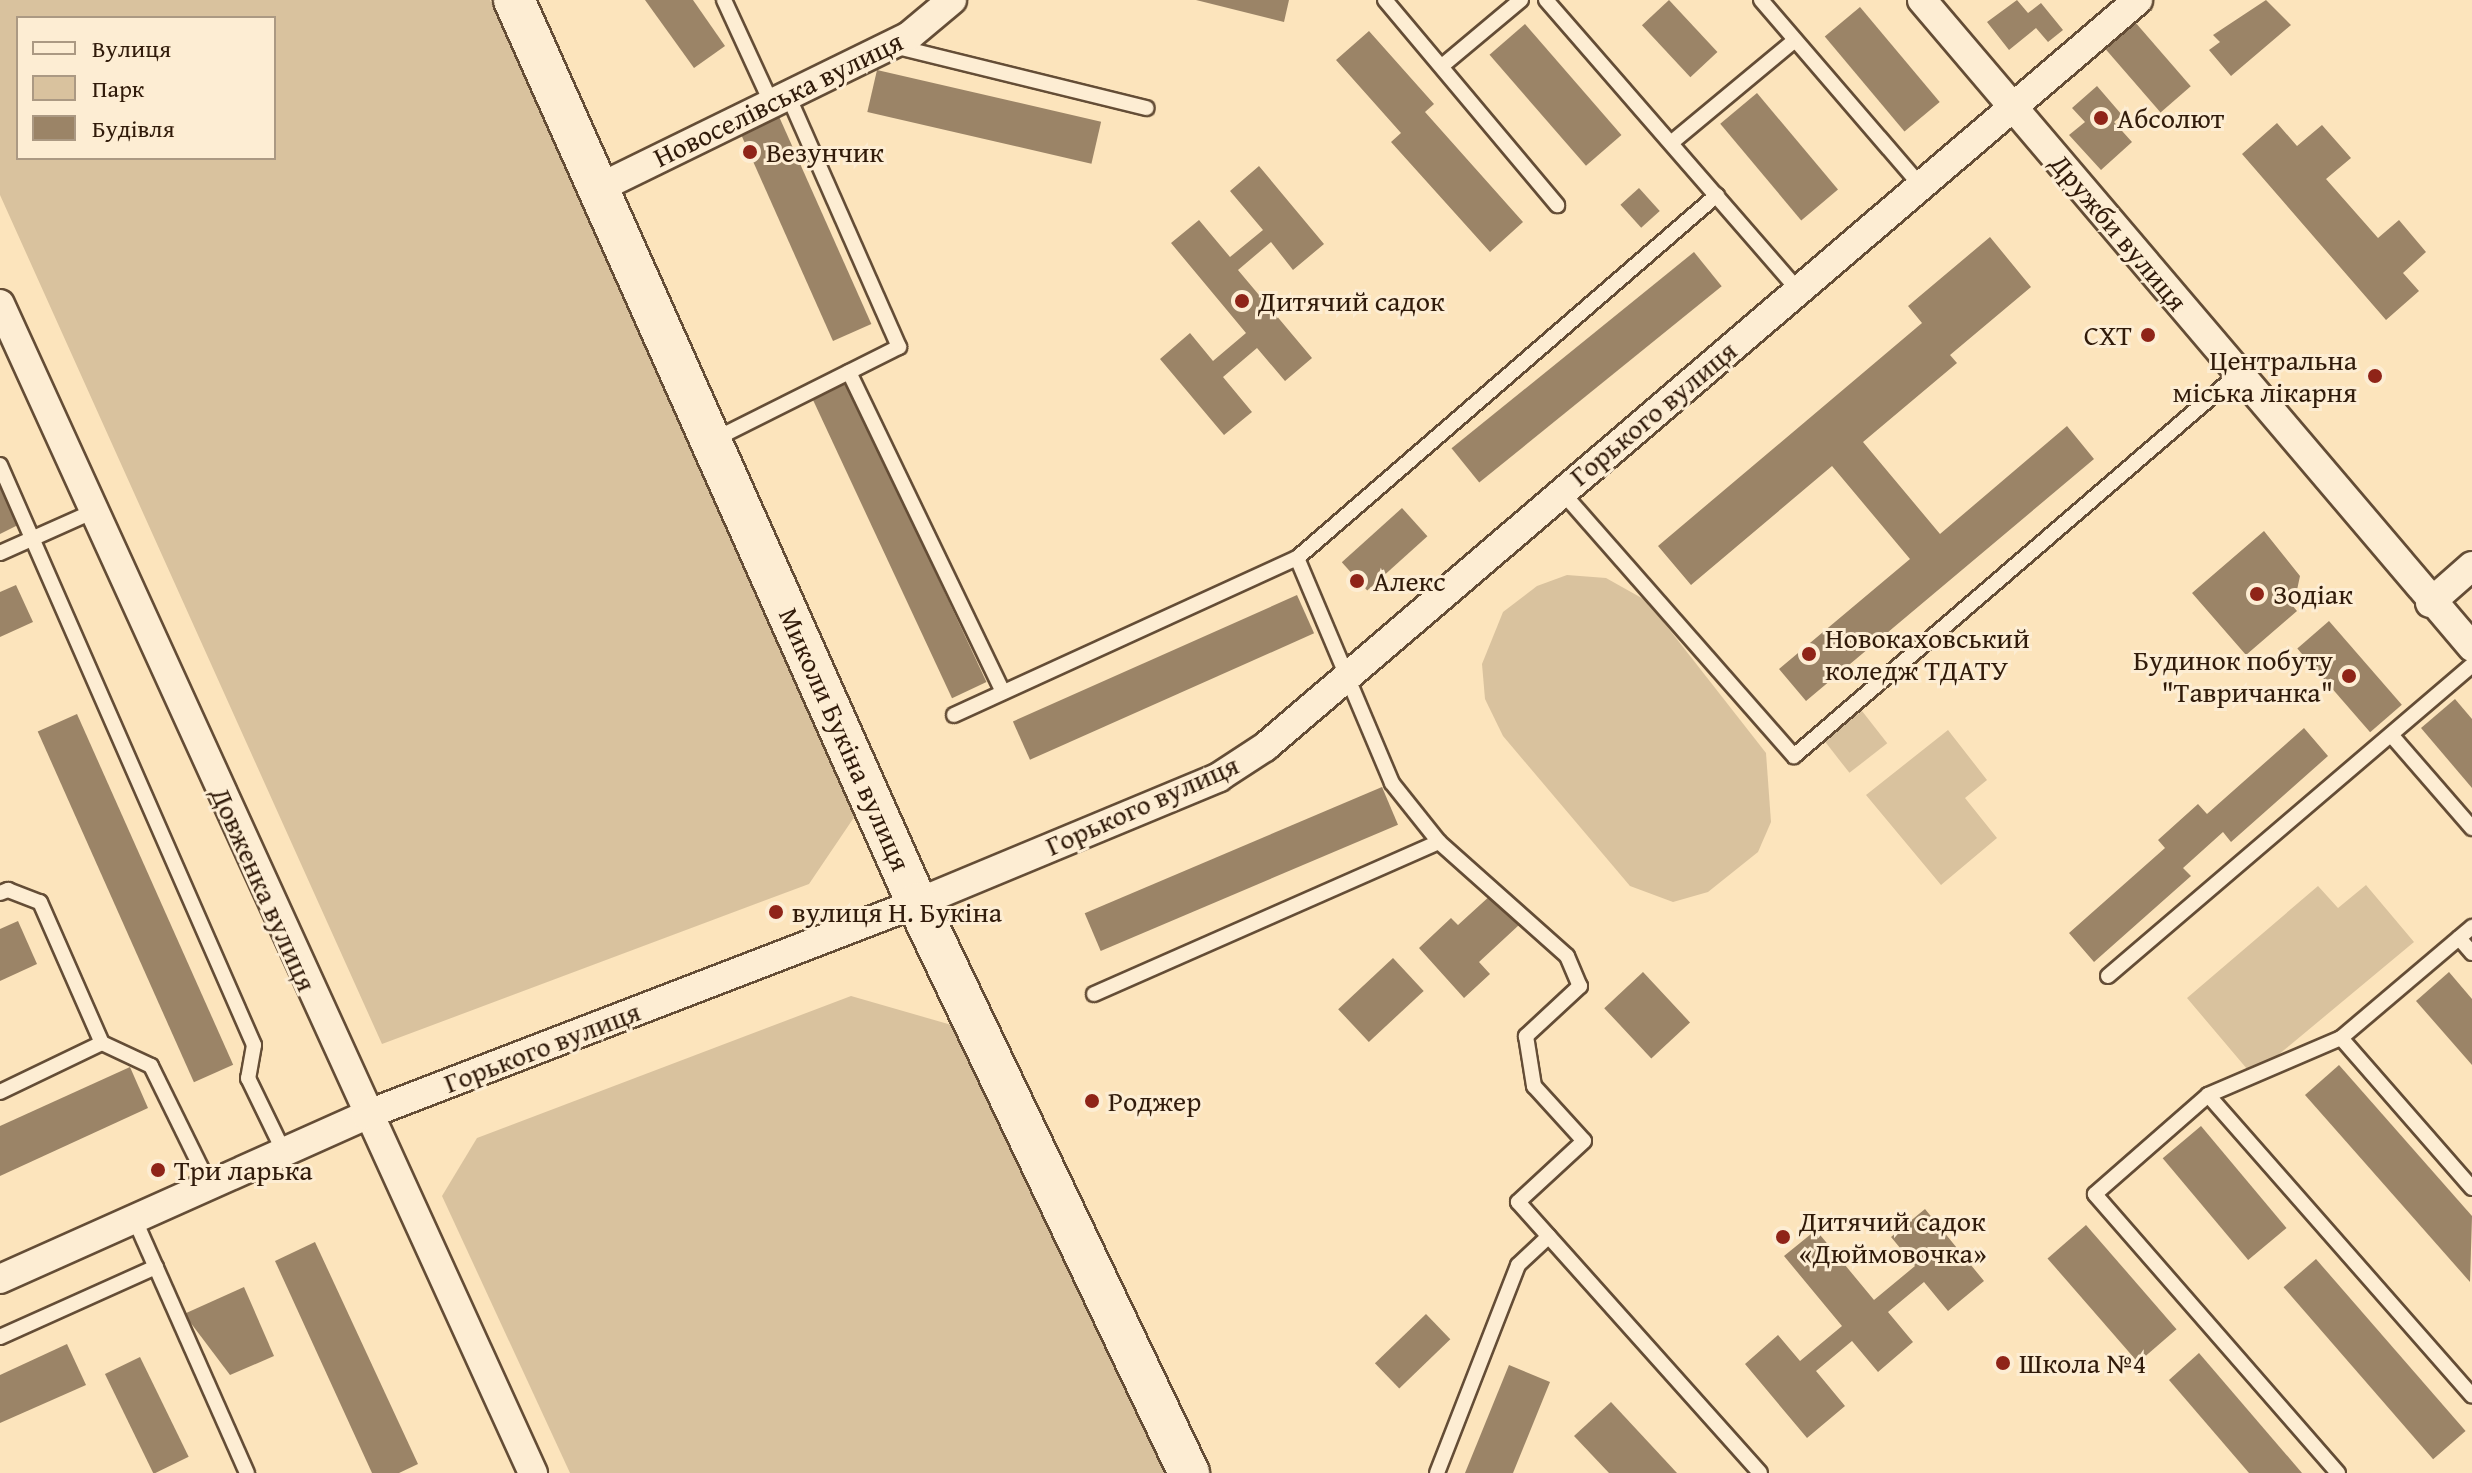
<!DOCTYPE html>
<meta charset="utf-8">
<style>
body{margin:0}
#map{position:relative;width:2472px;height:1473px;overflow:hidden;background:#fce4bc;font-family:"Gentium Book Plus",serif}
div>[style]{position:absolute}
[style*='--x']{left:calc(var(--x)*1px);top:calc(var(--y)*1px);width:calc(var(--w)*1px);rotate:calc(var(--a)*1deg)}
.green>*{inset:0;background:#d9c29e;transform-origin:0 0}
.building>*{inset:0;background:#9b8467;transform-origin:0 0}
.roads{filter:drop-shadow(2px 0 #644d36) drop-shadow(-2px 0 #644d36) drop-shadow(0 2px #644d36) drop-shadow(0 -2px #644d36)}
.lane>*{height:14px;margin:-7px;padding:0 7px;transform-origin:7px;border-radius:7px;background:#fdedd3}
.street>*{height:28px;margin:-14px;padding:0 14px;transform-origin:14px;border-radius:14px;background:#fdedd3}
.secondary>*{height:40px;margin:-20px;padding:0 20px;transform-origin:20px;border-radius:20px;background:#fdedd3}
.dots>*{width:22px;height:22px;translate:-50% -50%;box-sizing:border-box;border:4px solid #fdedd3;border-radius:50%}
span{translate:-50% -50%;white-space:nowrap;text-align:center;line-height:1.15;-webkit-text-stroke:6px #fdedd3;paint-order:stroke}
.street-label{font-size:28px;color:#311b0a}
.poi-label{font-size:28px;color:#311b0a}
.left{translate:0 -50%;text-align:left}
.right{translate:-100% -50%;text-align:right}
.legend{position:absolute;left:16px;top:16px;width:260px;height:144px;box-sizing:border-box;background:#fdedd3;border:2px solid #ab9983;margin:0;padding:10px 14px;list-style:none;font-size:24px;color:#311b0a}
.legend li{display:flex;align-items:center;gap:16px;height:40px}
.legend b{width:40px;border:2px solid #ab9983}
</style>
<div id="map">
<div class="green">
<div style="clip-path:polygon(evenodd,0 0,490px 0,859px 810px,809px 884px,382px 1044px,0 195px,0 0,18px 18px,274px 18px,274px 158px,18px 158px,18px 18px)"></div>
<div style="clip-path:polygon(1567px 575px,1606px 578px,1647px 601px,1766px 753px,1771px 822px,1758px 852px,1708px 892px,1673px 902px,1630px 886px,1503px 736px,1485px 699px,1482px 664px,1503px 612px,1537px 586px)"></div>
<div style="left:1862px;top:711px;width:41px;height:48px;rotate:52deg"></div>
<div style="clip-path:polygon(1948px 730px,1987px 780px,1965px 798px,1997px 838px,1941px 885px,1866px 795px)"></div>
<div style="clip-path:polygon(2366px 885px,2414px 942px,2253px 1076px,2187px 998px,2318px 886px,2338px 908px)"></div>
<div style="clip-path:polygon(851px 996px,962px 1028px,1171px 1473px,570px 1473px,442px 1196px,477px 1138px)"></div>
</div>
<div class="building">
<div style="clip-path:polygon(645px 0,693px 0,725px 46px,694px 68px)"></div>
<div style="clip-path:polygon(1196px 0,1289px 0,1284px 22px)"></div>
<div style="left:1669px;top:0;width:71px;height:37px;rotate:47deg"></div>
<div style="clip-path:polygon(2017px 0,2028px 13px,2041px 3px,2063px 30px,2048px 42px,2036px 28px,2009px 50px,1987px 22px)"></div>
<div style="clip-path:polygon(2266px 0,2291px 25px,2231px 76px,2209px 50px,2220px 42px,2213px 35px)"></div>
<div style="left:1860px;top:7px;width:124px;height:46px;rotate:50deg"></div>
<div style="left:2135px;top:22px;width:85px;height:40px;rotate:49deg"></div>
<div style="left:1525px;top:24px;width:147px;height:47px;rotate:49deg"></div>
<div style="clip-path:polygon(1369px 31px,1434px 104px,1425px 112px,1523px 222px,1490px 252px,1391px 142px,1401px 133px,1336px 60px)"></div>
<div style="left:877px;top:70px;width:230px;height:43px;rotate:13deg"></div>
<div style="clip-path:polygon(2097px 86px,2122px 115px,2114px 122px,2132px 142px,2101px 170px,2069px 135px,2085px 122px,2072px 108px)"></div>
<div style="left:1757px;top:93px;width:126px;height:48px;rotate:50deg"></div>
<div style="left:777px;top:112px;width:232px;height:42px;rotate:66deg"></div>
<div style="clip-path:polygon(2277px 123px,2297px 146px,2322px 125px,2351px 158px,2326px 179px,2378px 238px,2399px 220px,2426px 252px,2403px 273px,2419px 291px,2386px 320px,2242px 154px)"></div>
<div style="clip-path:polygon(1259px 166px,1324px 244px,1293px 270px,1271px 242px,1238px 270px,1312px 358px,1285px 381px,1257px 348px,1223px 377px,1252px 412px,1224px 435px,1160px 359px,1190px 333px,1213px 361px,1246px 333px,1171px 243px,1199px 220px,1230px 257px,1263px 230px,1230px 191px)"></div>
<div style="left:1639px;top:188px;width:31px;height:25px;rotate:48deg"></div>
<div style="clip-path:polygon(1990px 237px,2031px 287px,1950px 355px,1957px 363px,1863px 442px,1940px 534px,2067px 426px,2094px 459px,1806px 701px,1779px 669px,1910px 559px,1832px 466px,1691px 585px,1658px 546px,1922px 323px,1908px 306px)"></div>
<div style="left:1694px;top:252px;width:44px;height:312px;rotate:51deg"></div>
<div style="left:847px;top:383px;width:330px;height:38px;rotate:65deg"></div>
<div style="clip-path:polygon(0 488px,18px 525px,0 534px)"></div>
<div style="left:1402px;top:508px;width:38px;height:81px;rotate:48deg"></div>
<div style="clip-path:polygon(2264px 531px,2300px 576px,2297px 590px,2286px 598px,2297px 611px,2246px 655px,2192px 593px)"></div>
<div style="clip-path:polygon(16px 585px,33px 622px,0 637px,0 592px)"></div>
<div style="left:1297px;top:595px;width:42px;height:311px;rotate:66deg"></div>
<div style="left:2329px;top:621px;width:111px;height:42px;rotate:49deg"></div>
<div style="clip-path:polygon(2455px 699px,2472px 719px,2472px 788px,2421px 728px)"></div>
<div style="left:77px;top:714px;width:384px;height:43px;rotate:66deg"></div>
<div style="clip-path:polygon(2304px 728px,2328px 756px,2231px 842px,2223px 832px,2183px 868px,2191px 876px,2094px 962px,2069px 933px,2165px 848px,2158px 840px,2198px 804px,2207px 814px)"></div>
<div style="left:1382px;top:787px;width:41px;height:323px;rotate:67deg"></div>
<div style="clip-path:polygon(1492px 894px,1519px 925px,1479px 962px,1490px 974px,1464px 998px,1419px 948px,1451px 918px,1458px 925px)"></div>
<div style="clip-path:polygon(18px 921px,37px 964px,0 981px,0 929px)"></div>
<div style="left:1393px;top:958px;width:45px;height:75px;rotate:47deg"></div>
<div style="left:1643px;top:972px;width:69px;height:53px;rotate:47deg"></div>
<div style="clip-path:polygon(2449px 972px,2472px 999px,2472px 1065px,2416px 1001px)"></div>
<div style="clip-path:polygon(2339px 1065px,2472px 1216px,2470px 1282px,2305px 1095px)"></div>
<div style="clip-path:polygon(130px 1067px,148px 1108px,0 1176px,0 1126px)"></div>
<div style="left:2201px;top:1126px;width:133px;height:50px;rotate:50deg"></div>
<div style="clip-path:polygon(1925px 1209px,1984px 1281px,1948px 1311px,1924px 1282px,1888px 1312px,1913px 1342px,1878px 1372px,1852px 1341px,1816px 1371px,1845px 1406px,1807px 1438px,1745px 1364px,1778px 1335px,1800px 1361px,1842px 1326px,1784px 1256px,1816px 1230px,1874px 1300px,1915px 1266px,1891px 1237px)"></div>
<div style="left:2086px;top:1225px;width:138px;height:51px;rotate:49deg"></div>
<div style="clip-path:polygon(315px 1242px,418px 1464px,399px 1473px,372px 1473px,275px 1261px)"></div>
<div style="left:2316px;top:1259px;width:228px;height:43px;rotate:49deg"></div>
<div style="clip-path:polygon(244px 1287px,274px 1356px,230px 1375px,184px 1314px)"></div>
<div style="left:1426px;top:1314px;width:35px;height:71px;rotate:46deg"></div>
<div style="clip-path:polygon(67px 1344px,86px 1385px,0 1423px,0 1375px)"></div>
<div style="clip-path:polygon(2199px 1353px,2302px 1473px,2249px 1473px,2169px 1380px)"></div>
<div style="left:140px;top:1357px;width:111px;height:39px;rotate:64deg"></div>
<div style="clip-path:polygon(1509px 1365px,1550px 1382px,1513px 1473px,1465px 1473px)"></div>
<div style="clip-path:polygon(1611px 1402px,1677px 1473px,1609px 1473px,1574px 1436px)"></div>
</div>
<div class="roads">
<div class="lane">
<div style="--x:724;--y:0;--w:110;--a:65.3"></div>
<div style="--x:1385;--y:0;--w:268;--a:50"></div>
<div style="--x:1546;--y:0;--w:386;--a:49"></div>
<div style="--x:1761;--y:0;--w:247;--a:49.3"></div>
<div style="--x:894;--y:46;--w:260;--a:13.8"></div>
<div style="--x:1442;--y:66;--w:103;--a:-39.9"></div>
<div style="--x:1671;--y:143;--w:161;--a:-39.7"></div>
<div style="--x:849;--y:372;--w:355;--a:64.3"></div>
<div style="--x:713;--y:440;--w:208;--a:-26.6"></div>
<div style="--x:899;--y:347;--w:278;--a:-113.8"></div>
<div style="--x:0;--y:465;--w:633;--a:66.35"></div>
<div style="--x:254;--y:1045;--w:34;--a:100"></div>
<div style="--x:248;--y:1078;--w:82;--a:64.1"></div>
<div style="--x:1561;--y:491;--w:353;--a:48.7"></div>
<div style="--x:1794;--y:756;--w:586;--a:-40.71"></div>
<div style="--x:0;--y:553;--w:101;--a:-24"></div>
<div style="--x:1297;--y:558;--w:244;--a:67.1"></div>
<div style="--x:1392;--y:783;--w:75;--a:51.5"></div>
<div style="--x:1439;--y:842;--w:171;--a:41.7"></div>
<div style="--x:1567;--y:956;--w:33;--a:67"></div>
<div style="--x:1580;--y:986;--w:74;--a:137.2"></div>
<div style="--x:1526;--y:1036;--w:51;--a:80.9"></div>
<div style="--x:1534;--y:1086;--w:74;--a:47.7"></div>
<div style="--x:1584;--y:1141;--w:90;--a:137.3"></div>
<div style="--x:1518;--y:1202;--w:363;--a:48.2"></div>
<div style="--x:954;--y:715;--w:377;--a:-24.6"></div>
<div style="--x:1297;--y:558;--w:555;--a:-40.84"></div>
<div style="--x:2392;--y:736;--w:122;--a:49"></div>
<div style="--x:0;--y:893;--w:9;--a:-21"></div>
<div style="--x:8;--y:890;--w:34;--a:21"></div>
<div style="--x:40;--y:902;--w:154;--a:66.3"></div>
<div style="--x:102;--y:1043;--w:54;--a:25.1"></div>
<div style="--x:151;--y:1066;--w:131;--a:63.8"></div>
<div style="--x:2459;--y:938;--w:20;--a:49"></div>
<div style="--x:2108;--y:976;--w:479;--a:-40.5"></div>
<div style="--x:1094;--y:994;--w:377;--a:-23.8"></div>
<div style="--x:2341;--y:1038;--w:199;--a:48.9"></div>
<div style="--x:0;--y:1092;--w:113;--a:-25.7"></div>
<div style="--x:2208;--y:1095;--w:400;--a:48.7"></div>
<div style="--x:134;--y:1218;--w:279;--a:66.1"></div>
<div style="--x:0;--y:1337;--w:171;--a:-24.2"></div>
<div style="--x:1437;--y:1473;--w:223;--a:-68.7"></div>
<div style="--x:1518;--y:1265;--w:42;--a:-43.1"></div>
<div style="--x:2338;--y:1473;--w:370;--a:-131.1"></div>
<div style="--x:2095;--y:1194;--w:150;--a:-41.2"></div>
<div style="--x:2208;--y:1095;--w:145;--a:-23.2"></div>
<div style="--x:2341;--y:1038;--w:172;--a:-40.3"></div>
</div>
<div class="street">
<div style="--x:1922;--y:0;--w:849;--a:49.63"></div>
<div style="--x:599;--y:188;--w:345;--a:-26.1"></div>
<div style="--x:909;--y:36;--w:56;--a:-39.9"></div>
<div style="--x:0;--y:304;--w:1285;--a:65.49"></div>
<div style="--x:2430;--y:603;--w:56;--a:-41.4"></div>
<div style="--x:0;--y:1279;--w:401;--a:-24.1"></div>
<div style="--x:366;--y:1115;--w:590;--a:-21.04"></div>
<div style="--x:917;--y:903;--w:327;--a:-22.6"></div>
<div style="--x:1219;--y:777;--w:55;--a:-33.1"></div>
<div style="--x:1265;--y:747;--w:1149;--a:-40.55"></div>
</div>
<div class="secondary">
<div style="--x:514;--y:0;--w:989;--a:65.95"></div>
<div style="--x:917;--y:903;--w:632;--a:64.49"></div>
</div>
</div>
<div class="dots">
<div style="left:2101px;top:118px;background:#8f2418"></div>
<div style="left:750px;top:152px;background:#8f2418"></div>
<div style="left:1242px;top:301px;background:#8f2418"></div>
<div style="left:2148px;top:335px;background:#8f2418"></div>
<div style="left:2375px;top:376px;background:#8f2418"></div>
<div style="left:1357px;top:581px;background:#8f2418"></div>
<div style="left:2257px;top:594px;background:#8f2418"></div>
<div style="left:1809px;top:654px;background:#8f2418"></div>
<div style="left:2349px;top:676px;background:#8f2418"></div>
<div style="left:776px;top:912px;background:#8f2418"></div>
<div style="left:1092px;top:1101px;background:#8f2418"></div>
<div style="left:158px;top:1170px;background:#8f2418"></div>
<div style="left:1783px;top:1237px;background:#8f2418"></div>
<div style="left:2003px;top:1363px;background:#8f2418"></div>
</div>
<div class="street-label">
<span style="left:778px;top:99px;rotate:-26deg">Новоселівська вулиця</span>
<span style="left:2119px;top:232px;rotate:50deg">Дружби вулиця</span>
<span style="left:1653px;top:413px;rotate:-40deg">Горького вулиця</span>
<span style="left:845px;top:739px;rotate:66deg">Миколи Букіна вулиця</span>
<span style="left:1142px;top:805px;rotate:-24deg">Горького вулиця</span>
<span style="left:264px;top:889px;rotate:66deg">Довженка вулиця</span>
<span style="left:542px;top:1047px;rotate:-21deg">Горького вулиця</span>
</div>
<div class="poi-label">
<span class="left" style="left:2117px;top:118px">Абсолют</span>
<span class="left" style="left:766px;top:152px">Везунчик</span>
<span class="left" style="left:1258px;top:301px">Дитячий садок</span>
<span class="right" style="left:2132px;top:335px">СХТ</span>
<span class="right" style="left:2357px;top:376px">Центральна<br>міська лікарня</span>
<span class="left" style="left:1373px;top:581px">Алекс</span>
<span class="left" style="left:2273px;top:594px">Зодіак</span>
<span class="left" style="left:1825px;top:654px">Новокаховський<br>коледж ТДАТУ</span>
<span class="right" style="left:2333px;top:676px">Будинок побуту<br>"Тавричанка"</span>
<span class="left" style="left:792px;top:912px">вулиця Н. Букіна</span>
<span class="left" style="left:1108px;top:1101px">Роджер</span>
<span class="left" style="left:174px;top:1170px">Три ларька</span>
<span class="left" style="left:1799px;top:1237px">Дитячий садок<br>«Дюймовочка»</span>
<span class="left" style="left:2019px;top:1363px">Школа №4</span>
</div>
<ul class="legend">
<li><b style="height:10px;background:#fdedd3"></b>Вулиця</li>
<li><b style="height:22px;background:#d9c29e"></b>Парк</li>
<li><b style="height:22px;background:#9b8467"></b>Будівля</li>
</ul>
</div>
